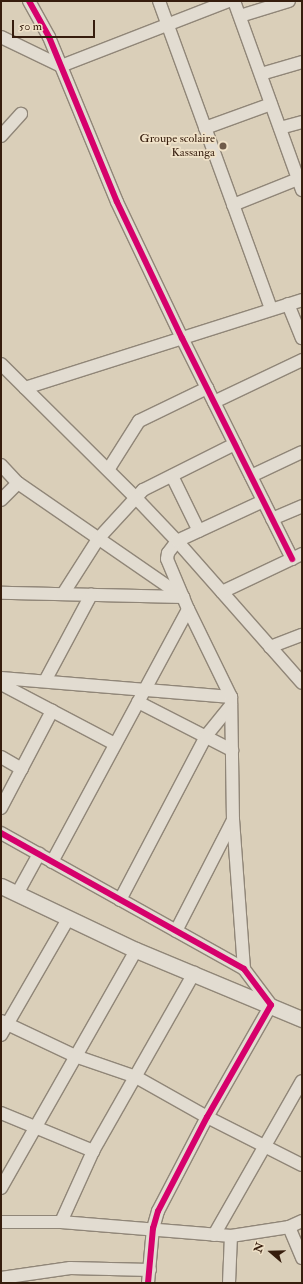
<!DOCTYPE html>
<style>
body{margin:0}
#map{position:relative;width:303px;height:1284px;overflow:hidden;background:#dacfb9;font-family:"IM FELL Double Pica",serif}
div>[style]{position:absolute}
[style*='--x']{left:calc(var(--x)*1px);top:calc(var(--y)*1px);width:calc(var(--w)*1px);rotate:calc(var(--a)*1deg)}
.roads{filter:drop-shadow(1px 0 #908678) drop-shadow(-1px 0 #908678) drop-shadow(0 1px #908678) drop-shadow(0 -1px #908678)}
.minor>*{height:12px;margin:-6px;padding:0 6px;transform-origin:6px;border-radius:6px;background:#e2dcd1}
.tertiary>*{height:15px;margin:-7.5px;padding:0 7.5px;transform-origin:7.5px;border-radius:7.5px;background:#e2dcd1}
.cycleway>*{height:6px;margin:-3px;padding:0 3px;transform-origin:3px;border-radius:3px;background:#d6006c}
.dots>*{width:11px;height:11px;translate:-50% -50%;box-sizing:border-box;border:2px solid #f0e2c8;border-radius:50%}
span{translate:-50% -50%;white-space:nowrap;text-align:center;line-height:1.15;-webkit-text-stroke:3.5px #f0e2c8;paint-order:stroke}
.poi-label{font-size:12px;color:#361d0d}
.right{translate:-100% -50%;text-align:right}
.frame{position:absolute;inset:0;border:2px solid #361d0d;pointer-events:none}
.north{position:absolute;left:251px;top:1232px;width:40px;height:40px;-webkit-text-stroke:3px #f0e2c8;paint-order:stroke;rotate:290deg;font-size:11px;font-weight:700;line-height:16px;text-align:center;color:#361d0d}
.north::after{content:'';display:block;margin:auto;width:14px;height:18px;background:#361d0d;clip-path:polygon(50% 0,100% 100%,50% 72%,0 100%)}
.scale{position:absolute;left:12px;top:20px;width:83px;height:18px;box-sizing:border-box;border:2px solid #361d0d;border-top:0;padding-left:5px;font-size:12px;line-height:14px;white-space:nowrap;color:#361d0d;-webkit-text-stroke:3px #f0e2c8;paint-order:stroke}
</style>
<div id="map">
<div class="roads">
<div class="minor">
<div style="--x:29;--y:1;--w:41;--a:60.9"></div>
<div style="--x:49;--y:37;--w:178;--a:67.6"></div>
<div style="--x:117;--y:202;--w:151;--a:64.5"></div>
<div style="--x:182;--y:338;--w:247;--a:63.5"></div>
<div style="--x:159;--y:1;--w:328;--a:70"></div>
<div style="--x:234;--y:1;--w:201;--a:70.2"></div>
<div style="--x:240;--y:16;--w:51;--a:-17"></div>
<div style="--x:1;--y:37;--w:67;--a:25.8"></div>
<div style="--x:61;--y:66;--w:180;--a:-21.2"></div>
<div style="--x:261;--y:74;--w:43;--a:-16.3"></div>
<div style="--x:205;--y:128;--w:70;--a:-20"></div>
<div style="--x:280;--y:128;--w:23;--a:-15"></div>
<div style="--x:1;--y:136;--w:30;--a:-48"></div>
<div style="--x:233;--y:205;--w:70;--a:-21.8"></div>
<div style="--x:288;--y:304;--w:37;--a:68"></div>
<div style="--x:1;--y:364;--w:190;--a:44.8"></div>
<div style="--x:136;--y:498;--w:59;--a:46.4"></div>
<div style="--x:177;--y:541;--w:189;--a:48.6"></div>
<div style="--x:25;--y:388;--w:291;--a:-17.6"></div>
<div style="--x:214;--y:402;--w:98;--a:-25.5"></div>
<div style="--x:1;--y:465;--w:25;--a:47"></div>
<div style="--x:18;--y:483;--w:201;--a:34.6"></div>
<div style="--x:183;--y:597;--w:182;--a:-178.7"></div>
<div style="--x:108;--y:470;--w:58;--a:-57.7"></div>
<div style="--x:139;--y:421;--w:76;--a:-25.9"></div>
<div style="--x:172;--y:476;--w:61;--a:63.9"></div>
<div style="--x:251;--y:476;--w:56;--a:-25.2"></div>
<div style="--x:1;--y:500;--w:24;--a:-45"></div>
<div style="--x:272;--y:519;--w:33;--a:-23"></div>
<div style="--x:222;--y:592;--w:89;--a:-25.4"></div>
<div style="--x:63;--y:594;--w:65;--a:-57.5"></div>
<div style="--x:98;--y:539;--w:67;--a:-47.4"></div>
<div style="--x:143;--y:490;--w:103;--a:-26.6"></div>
<div style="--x:270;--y:647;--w:34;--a:-21"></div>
<div style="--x:1;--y:678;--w:231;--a:4.7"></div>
<div style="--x:45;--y:681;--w:98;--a:-61.9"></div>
<div style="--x:1;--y:684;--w:129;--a:27.8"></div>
<div style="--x:138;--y:702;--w:106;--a:27.1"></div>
<div style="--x:1;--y:757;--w:24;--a:30"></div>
<div style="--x:1;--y:808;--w:110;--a:-62.3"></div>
<div style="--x:1;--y:833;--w:278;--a:29.2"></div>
<div style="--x:244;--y:969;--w:45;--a:53.1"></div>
<div style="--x:271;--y:1005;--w:129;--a:119.7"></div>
<div style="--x:207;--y:1117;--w:106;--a:117.5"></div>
<div style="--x:158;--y:1211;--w:18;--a:106"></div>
<div style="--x:153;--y:1228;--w:55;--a:95.2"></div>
<div style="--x:52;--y:862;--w:287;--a:-61.7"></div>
<div style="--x:17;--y:894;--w:46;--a:-61.2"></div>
<div style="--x:120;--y:900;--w:185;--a:-62.3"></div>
<div style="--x:206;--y:736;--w:40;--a:-51"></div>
<div style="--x:176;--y:931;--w:125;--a:-62.8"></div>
<div style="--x:244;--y:969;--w:149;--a:-94.2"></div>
<div style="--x:233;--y:820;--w:123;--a:-90.9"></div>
<div style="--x:231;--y:697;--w:98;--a:-116"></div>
<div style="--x:188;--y:609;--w:54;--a:-112.8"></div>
<div style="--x:167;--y:559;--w:6;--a:-81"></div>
<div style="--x:168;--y:553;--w:15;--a:-53"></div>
<div style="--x:177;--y:541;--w:95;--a:-24.9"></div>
<div style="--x:1;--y:1021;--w:82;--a:25.3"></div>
<div style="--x:75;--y:1056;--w:65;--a:19"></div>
<div style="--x:136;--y:1077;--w:81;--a:29.4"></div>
<div style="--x:207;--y:1117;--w:106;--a:26.8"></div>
<div style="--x:1;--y:1035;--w:134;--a:-60"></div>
<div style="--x:1;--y:1113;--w:100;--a:22.4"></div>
<div style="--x:1;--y:1188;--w:274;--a:-60.4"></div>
<div style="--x:1;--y:1222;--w:60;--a:0"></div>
<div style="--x:61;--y:1222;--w:171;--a:4.7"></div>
<div style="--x:231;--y:1236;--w:59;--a:-8.8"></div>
<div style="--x:289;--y:1227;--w:14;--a:-25"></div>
<div style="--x:61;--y:1222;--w:78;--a:-65.7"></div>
<div style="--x:93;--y:1151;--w:205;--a:-60.4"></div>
<div style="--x:289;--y:1227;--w:34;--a:67"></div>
<div style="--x:214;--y:1235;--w:177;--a:-60.3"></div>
<div style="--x:1;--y:1278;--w:70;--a:-8.2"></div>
<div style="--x:70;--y:1268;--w:80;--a:1.4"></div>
<div style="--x:229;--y:1283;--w:47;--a:-87.6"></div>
</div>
<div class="tertiary">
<div style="--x:1;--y:886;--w:149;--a:25.4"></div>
<div style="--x:136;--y:950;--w:180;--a:22.6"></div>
</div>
</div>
<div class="cycleway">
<div style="--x:29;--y:1;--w:41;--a:60.9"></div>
<div style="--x:49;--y:37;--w:178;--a:67.6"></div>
<div style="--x:117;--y:202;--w:151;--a:64.5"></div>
<div style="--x:182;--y:338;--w:247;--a:63.5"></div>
<div style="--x:1;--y:833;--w:278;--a:29.2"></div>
<div style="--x:244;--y:969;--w:45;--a:53.1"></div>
<div style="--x:271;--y:1005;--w:129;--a:119.7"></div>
<div style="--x:207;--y:1117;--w:106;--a:117.5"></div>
<div style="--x:158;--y:1211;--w:18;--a:106"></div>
<div style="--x:153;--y:1228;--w:55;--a:95.2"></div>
</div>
<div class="dots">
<div style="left:223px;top:146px;background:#6f5b49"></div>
</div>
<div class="poi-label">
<span class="right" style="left:215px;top:146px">Groupe scolaire<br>Kassanga</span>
</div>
<div class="frame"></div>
<div class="north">N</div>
<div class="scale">50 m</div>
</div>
